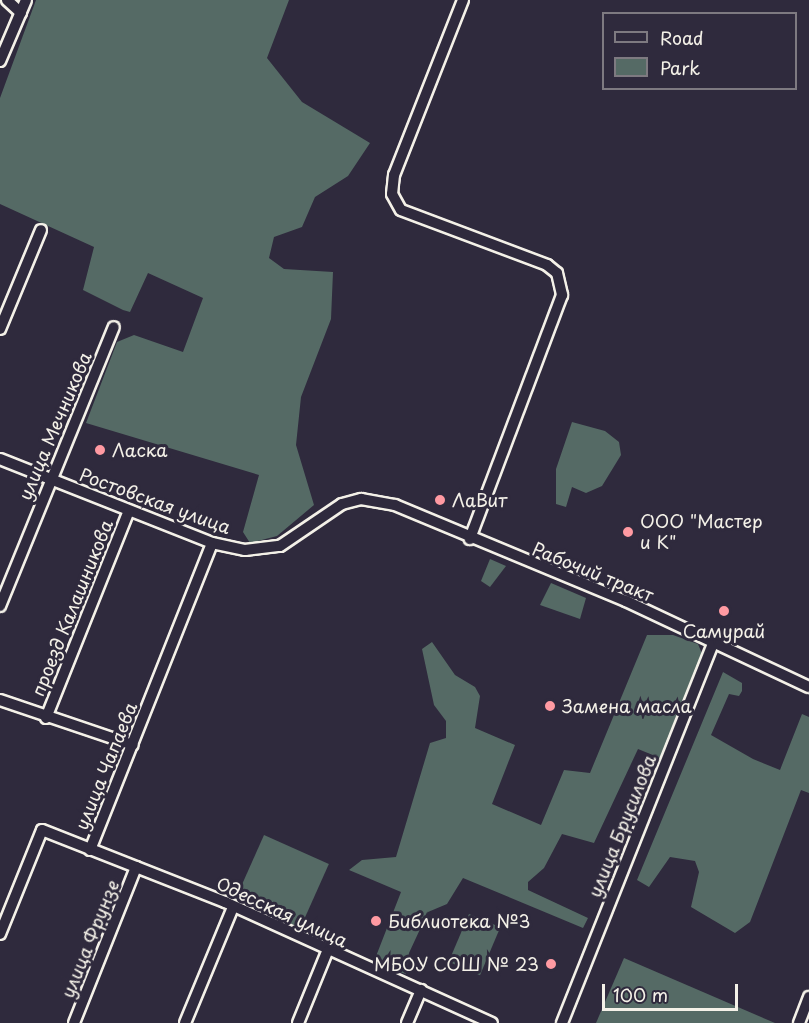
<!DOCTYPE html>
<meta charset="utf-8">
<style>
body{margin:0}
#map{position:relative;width:809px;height:1023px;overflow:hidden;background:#2f2a3d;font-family:"Playpen Sans",sans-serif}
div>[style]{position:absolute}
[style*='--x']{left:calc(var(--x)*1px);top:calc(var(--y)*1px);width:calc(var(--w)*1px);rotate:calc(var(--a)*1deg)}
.green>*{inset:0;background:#556a65;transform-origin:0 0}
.roads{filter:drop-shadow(2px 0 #f4f1e8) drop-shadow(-2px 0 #f4f1e8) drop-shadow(0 2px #f4f1e8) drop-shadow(0 -2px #f4f1e8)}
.minor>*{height:10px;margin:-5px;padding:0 5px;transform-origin:5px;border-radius:5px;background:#2f2a3d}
.dots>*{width:16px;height:16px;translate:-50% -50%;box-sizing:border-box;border:3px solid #2f2a3d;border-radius:50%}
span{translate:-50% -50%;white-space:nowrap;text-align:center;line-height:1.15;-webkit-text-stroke:6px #2f2a3d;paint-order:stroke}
.street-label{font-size:18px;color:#f4f1e8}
.poi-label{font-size:18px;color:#f4f1e8}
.left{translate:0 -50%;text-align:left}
.right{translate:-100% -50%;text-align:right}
.legend{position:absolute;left:602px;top:12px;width:195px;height:78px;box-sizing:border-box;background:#2f2a3d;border:2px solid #7e7a81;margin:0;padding:8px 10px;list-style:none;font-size:18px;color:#f4f1e8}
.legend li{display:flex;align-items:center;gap:12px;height:30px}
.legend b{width:30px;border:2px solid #7e7a81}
.scale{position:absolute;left:602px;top:984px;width:136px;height:27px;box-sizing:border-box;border:3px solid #f4f1e8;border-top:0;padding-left:8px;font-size:18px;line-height:21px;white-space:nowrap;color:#f4f1e8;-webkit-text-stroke:4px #2f2a3d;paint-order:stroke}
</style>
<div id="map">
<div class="green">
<div style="clip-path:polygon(36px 0,289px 0,267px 58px,302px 102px,370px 143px,348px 176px,315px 197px,302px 227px,274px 237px,269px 258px,284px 269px,333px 272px,331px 319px,301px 397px,296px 445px,314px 505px,277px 536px,250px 543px,243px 532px,259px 475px,86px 423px,117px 342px,134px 335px,183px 352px,203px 298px,148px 273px,130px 312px,123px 310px,83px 290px,94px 247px,0 204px,0 98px)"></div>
<div style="clip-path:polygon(572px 422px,605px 431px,619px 442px,621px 455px,602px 486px,586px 493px,572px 487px,566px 507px,556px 504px,556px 469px)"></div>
<div style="clip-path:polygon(490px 559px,506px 566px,490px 587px,481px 581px)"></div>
<div style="clip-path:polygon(551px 583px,586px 598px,580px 619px,540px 605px)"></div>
<div style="clip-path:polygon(647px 635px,673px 635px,698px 644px,703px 656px,666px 752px,660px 758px,638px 749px,594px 843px,562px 834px,544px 868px,528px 882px,528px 890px,588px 918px,583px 928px,463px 878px,447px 904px,428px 912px,409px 953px,406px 974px,373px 964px,401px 892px,349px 870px,362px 860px,396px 857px,430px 743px,446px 738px,446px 721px,434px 705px,422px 649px,432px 642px,455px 675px,475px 687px,480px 696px,475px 728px,515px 745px,492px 804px,541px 825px,564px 770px,590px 773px)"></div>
<div style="clip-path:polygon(723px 672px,742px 683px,742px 691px,739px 696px,729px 694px,711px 735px,753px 759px,780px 770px,802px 714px,809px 717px,809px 793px,801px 790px,750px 922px,735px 933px,691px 907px,699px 872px,695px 861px,670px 857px,649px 887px,637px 880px)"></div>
<div style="left:264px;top:835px;width:71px;height:70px;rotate:24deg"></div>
<div style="left:469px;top:914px;width:34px;height:52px;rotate:23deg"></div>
<div style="clip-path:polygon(624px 958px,775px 1023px,596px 1023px)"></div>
</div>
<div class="roads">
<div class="minor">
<div style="--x:7;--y:0;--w:19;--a:43"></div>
<div style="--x:463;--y:0;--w:188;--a:111.5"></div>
<div style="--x:394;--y:175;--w:19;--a:96"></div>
<div style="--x:392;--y:194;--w:18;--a:61"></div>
<div style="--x:401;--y:210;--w:156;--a:20.6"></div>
<div style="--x:547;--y:265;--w:13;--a:39"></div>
<div style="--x:557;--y:273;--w:23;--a:77"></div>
<div style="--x:562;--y:295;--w:261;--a:110.7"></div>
<div style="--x:0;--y:61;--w:66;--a:-66.9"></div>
<div style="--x:0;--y:329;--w:107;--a:-67.5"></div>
<div style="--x:0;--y:459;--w:228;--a:21.6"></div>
<div style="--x:212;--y:543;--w:34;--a:12"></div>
<div style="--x:245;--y:550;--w:35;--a:-7"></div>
<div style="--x:280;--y:546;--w:75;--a:-34.1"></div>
<div style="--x:342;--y:504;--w:20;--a:-15"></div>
<div style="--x:361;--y:499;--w:35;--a:10"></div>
<div style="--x:395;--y:505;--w:250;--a:22.6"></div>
<div style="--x:626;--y:601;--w:202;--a:25.2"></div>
<div style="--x:0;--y:606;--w:301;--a:-67.8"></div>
<div style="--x:0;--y:700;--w:140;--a:18.7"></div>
<div style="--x:46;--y:718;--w:223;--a:-68.2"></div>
<div style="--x:90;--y:850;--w:330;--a:-68.3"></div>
<div style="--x:0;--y:934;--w:112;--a:-68"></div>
<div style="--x:42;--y:830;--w:197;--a:21.5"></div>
<div style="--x:225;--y:902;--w:293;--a:24.4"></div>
<div style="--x:74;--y:1023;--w:168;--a:-68.3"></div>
<div style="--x:185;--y:1023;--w:126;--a:-67.5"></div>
<div style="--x:298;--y:1023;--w:77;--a:-67.8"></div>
<div style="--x:407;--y:1023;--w:36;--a:-67"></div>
<div style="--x:562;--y:1023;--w:411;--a:-68.3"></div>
<div style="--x:799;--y:1023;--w:28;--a:-69"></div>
</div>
</div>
<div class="dots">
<div style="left:100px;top:450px;background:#ff9aa2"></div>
<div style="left:440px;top:500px;background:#ff9aa2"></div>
<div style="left:628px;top:532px;background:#ff9aa2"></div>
<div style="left:724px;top:611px;background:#ff9aa2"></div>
<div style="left:550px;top:706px;background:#ff9aa2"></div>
<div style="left:376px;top:921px;background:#ff9aa2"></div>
<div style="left:551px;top:964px;background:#ff9aa2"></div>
</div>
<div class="street-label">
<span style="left:55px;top:426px;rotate:-67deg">улица Мечникова</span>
<span style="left:155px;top:501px;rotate:20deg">Ростовская улица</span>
<span style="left:593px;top:572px;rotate:22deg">Рабочий тракт</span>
<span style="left:72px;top:608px;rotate:-68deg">проезд Калашникова</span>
<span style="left:106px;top:766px;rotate:-68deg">улица Чапаева</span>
<span style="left:622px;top:826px;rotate:-68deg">улица Брусилова</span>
<span style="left:282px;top:912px;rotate:25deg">Одесская улица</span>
<span style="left:90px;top:939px;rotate:-68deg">улица Фрунзе</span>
</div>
<div class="poi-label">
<span class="left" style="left:112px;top:450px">Ласка</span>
<span class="left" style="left:452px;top:500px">ЛаВит</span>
<span class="left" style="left:640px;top:532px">ООО "Мастер<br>и К"</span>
<span style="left:724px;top:631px">Самурай</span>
<span class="left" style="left:562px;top:706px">Замена масла</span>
<span class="left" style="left:388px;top:921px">Библиотека №3</span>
<span class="right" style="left:539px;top:964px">МБОУ СОШ № 23</span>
</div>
<ul class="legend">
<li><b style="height:8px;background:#2f2a3d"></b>Road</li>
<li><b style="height:16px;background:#556a65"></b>Park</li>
</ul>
<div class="scale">100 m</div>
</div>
